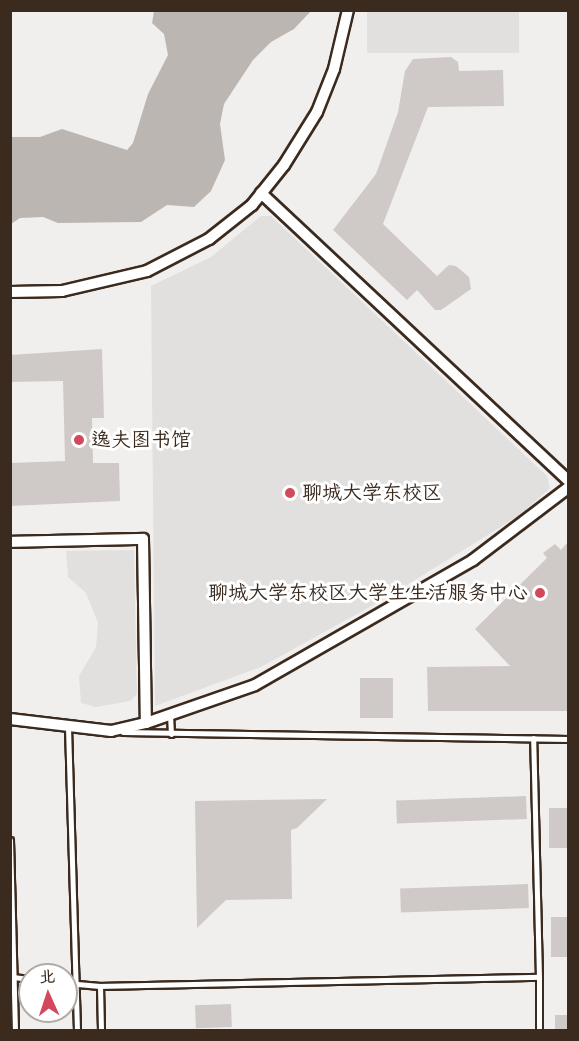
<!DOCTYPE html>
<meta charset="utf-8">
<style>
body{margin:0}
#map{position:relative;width:579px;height:1041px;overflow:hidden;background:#fff;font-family:"Architects Daughter","LXGW WenKai TC",sans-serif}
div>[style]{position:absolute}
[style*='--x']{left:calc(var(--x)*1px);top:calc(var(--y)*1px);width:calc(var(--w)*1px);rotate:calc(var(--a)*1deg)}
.built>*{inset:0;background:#f1efee}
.green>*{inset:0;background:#e2e0de;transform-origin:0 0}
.water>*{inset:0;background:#bcb6b3}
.building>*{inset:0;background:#cfcac7;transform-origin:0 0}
.roads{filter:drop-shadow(2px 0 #3b2a1e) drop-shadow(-2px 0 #3b2a1e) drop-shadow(0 2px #3b2a1e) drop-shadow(0 -2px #3b2a1e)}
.service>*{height:5px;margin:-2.5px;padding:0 2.5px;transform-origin:2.5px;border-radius:2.5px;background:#fff}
.minor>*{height:10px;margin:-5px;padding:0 5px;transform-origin:5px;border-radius:5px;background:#fff}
.dots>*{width:16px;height:16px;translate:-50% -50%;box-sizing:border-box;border:3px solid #fff;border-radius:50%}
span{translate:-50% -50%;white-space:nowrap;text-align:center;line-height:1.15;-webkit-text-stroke:6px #fff;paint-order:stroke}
.poi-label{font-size:20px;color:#3b2a1e}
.left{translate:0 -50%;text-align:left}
.right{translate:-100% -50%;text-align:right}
.frame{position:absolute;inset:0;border:12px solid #3b2a1e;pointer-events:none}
.north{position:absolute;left:18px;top:963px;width:60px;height:60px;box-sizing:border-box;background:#fff;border:2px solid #b1aaa5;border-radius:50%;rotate:357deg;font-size:16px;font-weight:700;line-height:24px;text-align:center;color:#3b2a1e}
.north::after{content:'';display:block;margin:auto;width:21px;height:27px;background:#d1495b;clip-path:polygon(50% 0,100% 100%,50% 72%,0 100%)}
</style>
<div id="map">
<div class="built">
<div style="clip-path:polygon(evenodd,10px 11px,568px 11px,568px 1030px,11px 1030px,10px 11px,30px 975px,66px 975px,66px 1011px,30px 1011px,30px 975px)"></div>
</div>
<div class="green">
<div style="left:367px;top:11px;width:152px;height:42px"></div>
<div style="clip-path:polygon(261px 216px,271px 216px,547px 476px,550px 488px,520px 515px,386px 598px,261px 667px,155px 706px,151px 286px,211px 257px)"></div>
<div style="clip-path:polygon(134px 550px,137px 694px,130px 701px,96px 707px,81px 703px,79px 676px,96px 647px,98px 623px,86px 593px,68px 577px,66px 551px)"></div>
</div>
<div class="water">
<div style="clip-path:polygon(154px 11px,311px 11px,294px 29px,271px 42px,253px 60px,224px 104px,220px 124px,225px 160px,211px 191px,194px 207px,167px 205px,141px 222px,58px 223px,43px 217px,20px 218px,11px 224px,11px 137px,40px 137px,62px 129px,127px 150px,133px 143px,148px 94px,168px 55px,164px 34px,152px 23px)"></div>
</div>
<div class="building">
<div style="clip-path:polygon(451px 57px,458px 62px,459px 71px,503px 70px,504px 106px,428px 107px,383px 224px,437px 276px,449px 265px,456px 266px,469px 277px,471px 289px,441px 310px,435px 310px,417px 290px,407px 300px,333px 230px,376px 174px,398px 112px,405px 71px,413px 59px)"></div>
<div style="clip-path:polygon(102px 349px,104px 418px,92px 418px,93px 463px,119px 463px,120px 501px,10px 506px,10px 463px,65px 461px,63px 381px,10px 382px,10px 355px)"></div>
<div style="clip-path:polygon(568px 542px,568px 711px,428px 711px,427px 667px,510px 666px,475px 629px,547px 558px,543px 553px,555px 544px,561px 550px)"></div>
<div style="left:360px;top:678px;width:33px;height:40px"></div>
<div style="left:526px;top:796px;width:23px;height:130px;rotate:88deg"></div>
<div style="clip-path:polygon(327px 799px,297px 828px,291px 830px,292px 899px,226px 900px,197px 928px,195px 801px)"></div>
<div style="left:549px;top:808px;width:19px;height:40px"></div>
<div style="left:528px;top:884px;width:24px;height:128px;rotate:88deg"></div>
<div style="left:551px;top:917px;width:17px;height:40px"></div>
<div style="left:231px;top:1004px;width:23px;height:36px;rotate:88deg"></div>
<div style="left:568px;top:1015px;width:15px;height:13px;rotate:90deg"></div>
</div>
<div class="roads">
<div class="service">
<div style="--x:170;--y:715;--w:19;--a:87"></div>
<div style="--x:68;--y:727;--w:303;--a:88.3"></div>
<div style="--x:123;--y:732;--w:445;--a:0.9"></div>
<div style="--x:10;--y:840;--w:190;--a:88.5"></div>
<div style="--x:12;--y:977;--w:18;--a:6"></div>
<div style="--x:539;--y:977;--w:53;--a:90"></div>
<div style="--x:66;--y:983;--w:34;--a:5"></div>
<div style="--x:100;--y:986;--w:439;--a:-1.2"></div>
<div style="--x:539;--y:977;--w:239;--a:-91.4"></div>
<div style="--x:100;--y:986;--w:44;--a:88.7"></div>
</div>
<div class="minor">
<div style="--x:261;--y:193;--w:420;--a:43.1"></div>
<div style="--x:10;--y:292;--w:52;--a:-1.1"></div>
<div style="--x:62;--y:291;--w:87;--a:-13.2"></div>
<div style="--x:147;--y:271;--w:70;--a:-27.3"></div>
<div style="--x:209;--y:239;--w:55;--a:-38.3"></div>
<div style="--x:252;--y:205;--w:51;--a:-51.3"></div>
<div style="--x:284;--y:165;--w:62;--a:-58.1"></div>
<div style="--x:317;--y:112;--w:46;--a:-68.4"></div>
<div style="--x:334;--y:69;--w:61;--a:-76.7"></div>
<div style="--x:10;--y:542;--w:133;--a:-1.3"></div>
<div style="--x:143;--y:539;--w:184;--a:89.1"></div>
<div style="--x:10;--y:719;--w:102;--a:6.8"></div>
<div style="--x:111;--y:731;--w:36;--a:-13"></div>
<div style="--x:146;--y:723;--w:115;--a:-19.2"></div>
<div style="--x:255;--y:685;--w:251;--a:-29.8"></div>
<div style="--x:473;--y:560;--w:119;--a:-37.2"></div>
</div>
</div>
<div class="dots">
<div style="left:79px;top:440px;background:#d1495b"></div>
<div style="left:290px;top:493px;background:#d1495b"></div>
<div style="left:540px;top:593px;background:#d1495b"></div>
</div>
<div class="poi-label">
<span class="left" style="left:91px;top:440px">逸夫图书馆</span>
<span class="left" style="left:302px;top:493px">聊城大学东校区</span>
<span class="right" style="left:528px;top:593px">聊城大学东校区大学生生活服务中心</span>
</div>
<div class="frame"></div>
<div class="north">北</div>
</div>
